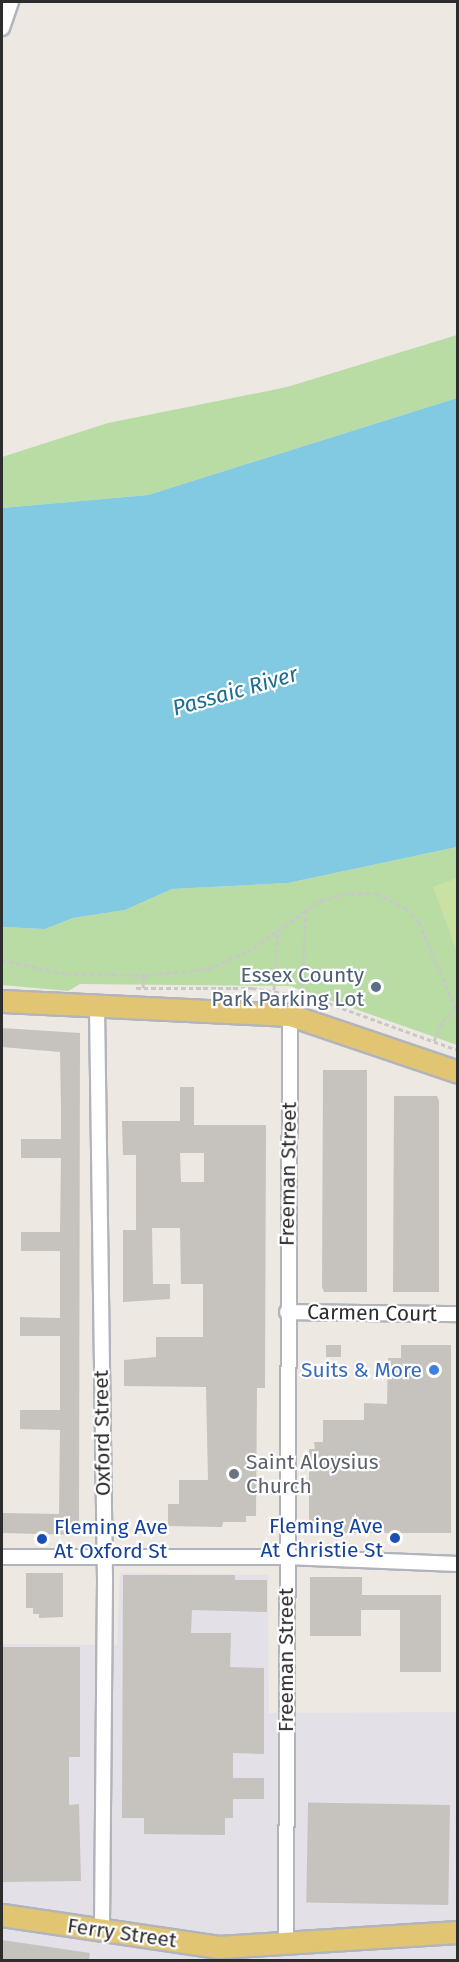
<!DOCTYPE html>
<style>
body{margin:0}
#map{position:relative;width:459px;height:1962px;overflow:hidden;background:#ede8e2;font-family:"Fira Sans",sans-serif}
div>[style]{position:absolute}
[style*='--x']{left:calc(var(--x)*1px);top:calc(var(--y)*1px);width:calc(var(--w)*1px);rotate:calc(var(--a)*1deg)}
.industrial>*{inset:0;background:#e3e1e7}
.green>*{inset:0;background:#b9dca5}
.pitch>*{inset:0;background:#c9e2a3}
.water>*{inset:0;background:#82cae1}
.building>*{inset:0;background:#c6c2bd;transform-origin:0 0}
.path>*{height:3px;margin-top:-1.5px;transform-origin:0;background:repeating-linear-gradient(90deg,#c8c8c8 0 4.5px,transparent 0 7.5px)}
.roads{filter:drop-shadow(2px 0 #b2b4bc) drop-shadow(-2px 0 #b2b4bc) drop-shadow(0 2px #b2b4bc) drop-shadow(0 -2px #b2b4bc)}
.street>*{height:14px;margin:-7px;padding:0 7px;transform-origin:7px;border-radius:7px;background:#fff}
.primary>*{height:21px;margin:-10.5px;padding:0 10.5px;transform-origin:10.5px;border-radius:10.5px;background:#e1c573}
.dots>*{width:16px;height:16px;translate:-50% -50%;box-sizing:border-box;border:3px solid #fff;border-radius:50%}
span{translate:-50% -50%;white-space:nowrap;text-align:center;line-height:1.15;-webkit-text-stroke:4.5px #fff;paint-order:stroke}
.service-label{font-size:21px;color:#4e5e75}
.right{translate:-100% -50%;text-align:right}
.street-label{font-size:21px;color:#2d2d2d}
.shop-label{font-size:21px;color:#366cbe}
.worship-label{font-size:21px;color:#5b616d}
.left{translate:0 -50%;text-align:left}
.transit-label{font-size:21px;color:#164399}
.water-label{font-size:22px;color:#1e6c90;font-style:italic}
.frame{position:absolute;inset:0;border:3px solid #2d2d2d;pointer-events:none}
</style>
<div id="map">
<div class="industrial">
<div style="clip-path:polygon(120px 1573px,268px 1575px,269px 1713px,457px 1712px,457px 1960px,2px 1960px,2px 1644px,117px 1645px)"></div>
</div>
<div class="green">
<div style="clip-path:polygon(457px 335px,457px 398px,148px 495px,2px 508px,2px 457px,108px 423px,287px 387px)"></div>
<div style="clip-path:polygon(457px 847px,457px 1045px,290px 986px,80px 984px,68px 991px,2px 985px,2px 927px,45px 929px,73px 918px,125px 910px,172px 889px,288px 883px)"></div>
</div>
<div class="pitch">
<div style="clip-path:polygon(457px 878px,458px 878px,457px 952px,433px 887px)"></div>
</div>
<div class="water">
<div style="clip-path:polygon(457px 398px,457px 847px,288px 883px,172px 889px,125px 910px,73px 918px,45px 929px,2px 927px,2px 508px,148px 495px)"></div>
</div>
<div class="building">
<div style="clip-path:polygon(2px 1028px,80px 1033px,79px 1535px,2px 1533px,2px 1513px,59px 1514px,60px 1430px,20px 1429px,20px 1410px,60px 1410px,60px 1336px,20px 1336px,20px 1317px,60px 1318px,60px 1251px,21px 1251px,21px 1232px,60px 1232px,61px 1158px,21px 1158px,21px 1139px,61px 1139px,61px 1106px,60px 1052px,2px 1047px)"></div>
<div style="clip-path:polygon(323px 1070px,367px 1070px,367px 1292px,324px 1292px,322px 1287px)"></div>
<div style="clip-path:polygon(evenodd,180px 1087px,194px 1087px,194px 1125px,266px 1125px,265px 1388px,257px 1388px,256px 1516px,246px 1516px,246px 1522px,223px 1522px,222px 1527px,168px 1526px,168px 1504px,179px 1504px,179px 1480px,208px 1480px,206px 1387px,124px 1386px,124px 1360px,156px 1357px,156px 1337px,203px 1337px,203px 1284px,181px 1284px,180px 1228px,152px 1228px,153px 1284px,170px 1284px,170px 1299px,123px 1302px,123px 1230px,136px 1230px,136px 1155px,123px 1155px,122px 1121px,180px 1121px,180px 1087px,180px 1153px,204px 1153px,204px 1182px,181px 1182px,180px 1153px)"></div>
<div style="clip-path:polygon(394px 1096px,437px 1096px,439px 1101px,439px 1292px,393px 1292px)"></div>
<div style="left:326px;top:1345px;width:15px;height:12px"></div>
<div style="clip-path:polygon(401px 1345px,451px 1345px,451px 1533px,309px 1533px,309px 1449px,315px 1449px,314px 1442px,323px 1442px,323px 1420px,364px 1420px,364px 1403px,387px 1404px,388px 1358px,401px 1358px)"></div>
<div style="clip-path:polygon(26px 1573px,63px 1573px,63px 1617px,39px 1618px,39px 1614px,33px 1614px,33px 1608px,26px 1608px)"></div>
<div style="clip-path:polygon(123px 1575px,235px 1575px,235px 1580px,267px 1580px,267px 1612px,192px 1610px,191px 1633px,231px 1633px,230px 1667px,264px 1668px,264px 1754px,233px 1753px,233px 1778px,264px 1778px,264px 1799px,233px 1799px,233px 1818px,225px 1818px,225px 1835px,144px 1834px,144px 1818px,122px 1818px)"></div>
<div style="clip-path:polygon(310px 1577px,362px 1577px,362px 1595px,441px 1595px,441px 1672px,400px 1672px,400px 1610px,361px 1610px,361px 1636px,310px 1636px)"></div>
<div style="clip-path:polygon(2px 1647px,80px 1647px,80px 1757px,69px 1757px,69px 1805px,79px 1804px,81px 1881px,2px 1882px)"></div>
<div style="left:450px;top:1805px;width:100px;height:142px;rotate:91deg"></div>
<div style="clip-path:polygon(2px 1940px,90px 1953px,89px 1960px,2px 1960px)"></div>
</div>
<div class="path">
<div style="--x:2;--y:960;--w:66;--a:12.2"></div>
<div style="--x:67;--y:974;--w:77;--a:0.7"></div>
<div style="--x:144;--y:975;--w:64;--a:-5.4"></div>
<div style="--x:208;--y:969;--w:43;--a:-23.6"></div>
<div style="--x:247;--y:952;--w:89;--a:-34.9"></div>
<div style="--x:320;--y:901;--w:24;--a:-17"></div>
<div style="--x:343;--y:894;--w:33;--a:-2"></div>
<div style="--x:376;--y:893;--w:34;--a:27"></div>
<div style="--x:406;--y:908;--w:19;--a:47"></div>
<div style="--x:419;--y:922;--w:101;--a:67.2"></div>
<div style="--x:136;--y:988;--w:116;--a:0"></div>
<div style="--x:252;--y:988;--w:63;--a:9.2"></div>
<div style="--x:314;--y:998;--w:153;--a:19.9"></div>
<div style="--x:143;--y:988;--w:13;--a:-86"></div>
<div style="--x:274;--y:990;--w:61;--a:-86.2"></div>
<div style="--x:302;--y:996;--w:88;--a:-87.4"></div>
<div style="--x:434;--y:1041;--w:21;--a:-67"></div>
<div style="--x:442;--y:1022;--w:16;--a:-43"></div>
</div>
<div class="roads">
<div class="street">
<div style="--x:2;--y:28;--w:28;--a:-71"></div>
<div style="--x:97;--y:1007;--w:574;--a:89.2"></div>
<div style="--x:105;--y:1581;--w:349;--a:90.5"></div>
<div style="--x:287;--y:1312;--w:171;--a:0.7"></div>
<div style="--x:2;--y:1557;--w:284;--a:0"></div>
<div style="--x:286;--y:1557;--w:172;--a:2.3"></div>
<div style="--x:286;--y:1944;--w:929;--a:-89.75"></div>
</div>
<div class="primary">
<div style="--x:2;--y:1001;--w:288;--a:2.8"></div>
<div style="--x:290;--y:1015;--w:177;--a:18.7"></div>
<div style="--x:2;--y:1915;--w:219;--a:8.4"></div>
<div style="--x:219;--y:1947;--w:239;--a:-3.6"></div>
</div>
</div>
<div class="dots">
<div style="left:376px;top:987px;background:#5c6f8a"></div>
<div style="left:434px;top:1370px;background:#3f7fe0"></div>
<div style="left:234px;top:1474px;background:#6b7280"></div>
<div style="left:395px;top:1538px;background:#1a4fb4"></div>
<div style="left:42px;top:1539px;background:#1a4fb4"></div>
</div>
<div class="service-label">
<span class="right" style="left:364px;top:987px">Essex County<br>Park Parking Lot</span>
</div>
<div class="street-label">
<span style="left:288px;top:1174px;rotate:-89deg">Freeman Street</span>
<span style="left:372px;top:1313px;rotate:1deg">Carmen Court</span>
<span style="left:102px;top:1433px;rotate:-91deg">Oxford Street</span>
<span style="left:286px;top:1660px;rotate:-90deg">Freeman Street</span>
<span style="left:122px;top:1933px;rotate:8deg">Ferry Street</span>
</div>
<div class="shop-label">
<span class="right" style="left:422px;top:1370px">Suits &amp; More</span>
</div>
<div class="worship-label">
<span class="left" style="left:246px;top:1474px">Saint Aloysius<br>Church</span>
</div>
<div class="transit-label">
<span class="right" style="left:383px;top:1538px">Fleming Ave<br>At Christie St</span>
<span class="left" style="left:54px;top:1539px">Fleming Ave<br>At Oxford St</span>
</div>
<div class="water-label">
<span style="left:235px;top:691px;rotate:-16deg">Passaic River</span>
</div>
<div class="frame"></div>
</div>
